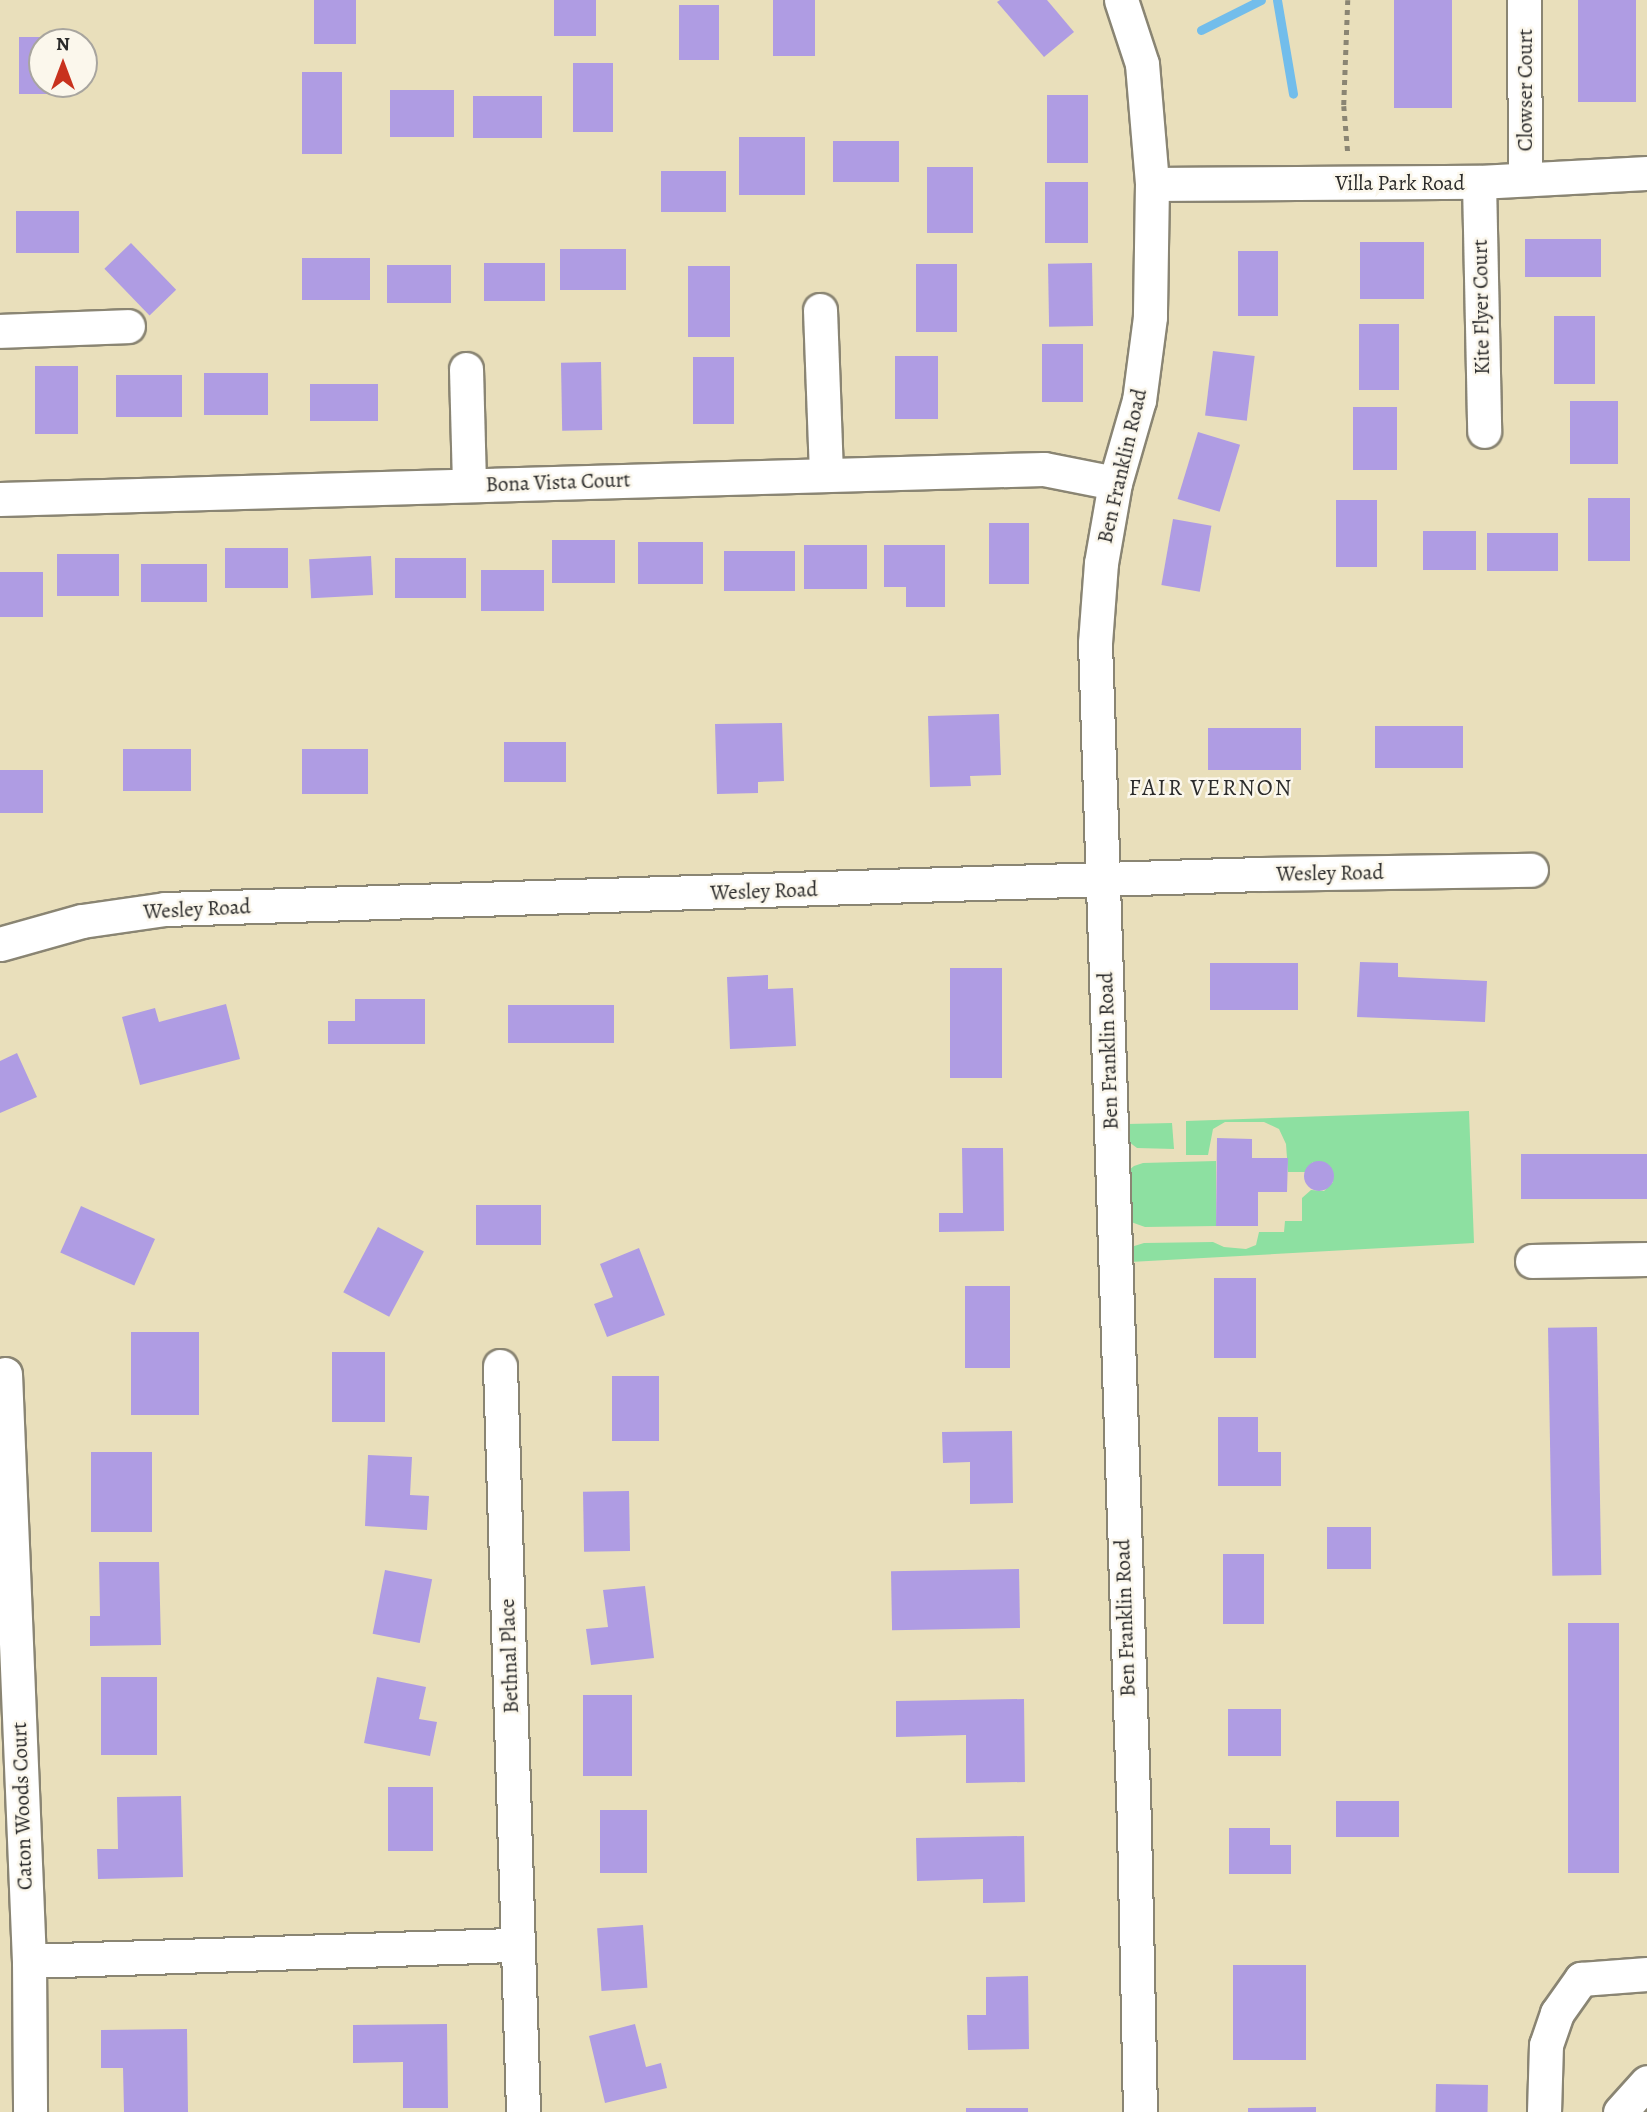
<!DOCTYPE html>
<style>
body{margin:0}
#map{position:relative;width:1647px;height:2112px;overflow:hidden;background:#e9dfbb;font-family:Alegreya,serif}
div>[style]{position:absolute}
[style*='--x']{left:calc(var(--x)*1px);top:calc(var(--y)*1px);width:calc(var(--w)*1px);rotate:calc(var(--a)*1deg)}
.green>*{inset:0;background:#8de0a1}
.stream>*{height:9px;margin:-4.5px;padding:0 4.5px;transform-origin:4.5px;border-radius:4.5px;background:#72bdeb}
.building>*{inset:0;background:#af9ce3;transform-origin:0 0}
.round{border-radius:50%}
.path>*{height:4.5px;margin-top:-2.25px;transform-origin:0;background:repeating-linear-gradient(90deg,#8a8573 0 5px,transparent 0 10px)}
.roads{filter:drop-shadow(2px 0 #8a8573) drop-shadow(-2px 0 #8a8573) drop-shadow(0 2px #8a8573) drop-shadow(0 -2px #8a8573)}
.minor>*{height:33px;margin:-16.5px;padding:0 16.5px;transform-origin:16.5px;border-radius:16.5px;background:#fff}
span{translate:-50% -50%;white-space:nowrap;text-align:center;line-height:1.15;-webkit-text-stroke:5px #fbf7ec;paint-order:stroke}
.street-label{font-size:21px;color:#2b2b2b}
.neighbourhood-label{font-size:23px;color:#2b2b2b;letter-spacing:2px}
.north{position:absolute;left:28px;top:28px;width:70px;height:70px;box-sizing:border-box;background:#fbf7ec;border:2px solid #a8a59f;border-radius:50%;rotate:0deg;font-size:19px;font-weight:700;line-height:28px;text-align:center;color:#2b2b2b}
.north::after{content:'';display:block;margin:auto;width:24px;height:32px;background:#c8321e;clip-path:polygon(50% 0,100% 100%,50% 72%,0 100%)}
</style>
<div id="map">
<div class="green">
<div style="clip-path:polygon(1469px 1111px,1474px 1243px,1130px 1262px,1131px 1247px,1144px 1243px,1213px 1242px,1224px 1247px,1246px 1249px,1256px 1245px,1259px 1232px,1284px 1232px,1285px 1221px,1302px 1221px,1302px 1198px,1311px 1190px,1324px 1191px,1333px 1182px,1333px 1171px,1324px 1162px,1313px 1162px,1305px 1172px,1288px 1172px,1286px 1144px,1279px 1129px,1264px 1122px,1225px 1122px,1213px 1129px,1208px 1155px,1186px 1155px,1186px 1121px)"></div>
<div style="clip-path:polygon(1172px 1123px,1174px 1149px,1137px 1148px,1129px 1142px,1127px 1124px)"></div>
<div style="clip-path:polygon(1216px 1161px,1216px 1226px,1145px 1227px,1131px 1222px,1129px 1170px,1134px 1166px,1143px 1163px)"></div>
</div>
<div class="stream">
<div style="--x:1277;--y:0;--w:95;--a:80.3"></div>
<div style="--x:1201;--y:30;--w:67;--a:-26.6"></div>
</div>
<div class="building">
<div style="left:314px;top:0;width:42px;height:44px"></div>
<div style="left:554px;top:0;width:42px;height:36px"></div>
<div style="left:773px;top:0;width:42px;height:56px"></div>
<div style="clip-path:polygon(1000px 0,1047px 0,1074px 32px,1044px 57px,997px 2px)"></div>
<div style="left:1394px;top:0;width:58px;height:108px"></div>
<div style="left:1578px;top:0;width:58px;height:102px"></div>
<div style="left:679px;top:5px;width:40px;height:55px"></div>
<div style="clip-path:polygon(19px 37px,61px 37px,61px 42px,42px 42px,42px 84px,61px 84px,61px 94px,19px 94px)"></div>
<div style="left:573px;top:63px;width:40px;height:69px"></div>
<div style="left:302px;top:72px;width:40px;height:82px"></div>
<div style="left:390px;top:90px;width:64px;height:47px"></div>
<div style="left:1047px;top:95px;width:41px;height:68px"></div>
<div style="left:473px;top:96px;width:69px;height:42px"></div>
<div style="left:739px;top:137px;width:66px;height:58px"></div>
<div style="left:833px;top:141px;width:66px;height:41px"></div>
<div style="left:927px;top:167px;width:46px;height:66px"></div>
<div style="left:661px;top:171px;width:65px;height:41px"></div>
<div style="left:1045px;top:182px;width:43px;height:61px"></div>
<div style="left:16px;top:211px;width:63px;height:42px"></div>
<div style="left:1525px;top:239px;width:76px;height:38px"></div>
<div style="left:1360px;top:242px;width:64px;height:57px"></div>
<div style="left:131px;top:243px;width:65px;height:37px;rotate:46deg"></div>
<div style="left:560px;top:249px;width:66px;height:41px"></div>
<div style="left:1238px;top:251px;width:40px;height:65px"></div>
<div style="left:302px;top:258px;width:68px;height:42px"></div>
<div style="left:484px;top:263px;width:61px;height:38px"></div>
<div style="left:1092px;top:263px;width:63px;height:44px;rotate:89deg"></div>
<div style="left:916px;top:264px;width:41px;height:68px"></div>
<div style="left:387px;top:265px;width:64px;height:38px"></div>
<div style="left:688px;top:266px;width:42px;height:71px"></div>
<div style="left:1554px;top:316px;width:41px;height:68px"></div>
<div style="left:1359px;top:324px;width:40px;height:66px"></div>
<div style="left:1042px;top:344px;width:41px;height:58px"></div>
<div style="left:1213px;top:351px;width:42px;height:65px;rotate:7deg"></div>
<div style="left:895px;top:356px;width:43px;height:63px"></div>
<div style="left:693px;top:357px;width:41px;height:67px"></div>
<div style="left:601px;top:362px;width:68px;height:40px;rotate:89deg"></div>
<div style="left:35px;top:366px;width:43px;height:68px"></div>
<div style="left:204px;top:373px;width:64px;height:42px"></div>
<div style="left:116px;top:375px;width:66px;height:42px"></div>
<div style="left:310px;top:384px;width:68px;height:37px"></div>
<div style="left:1570px;top:401px;width:48px;height:63px"></div>
<div style="left:1353px;top:407px;width:44px;height:63px"></div>
<div style="left:1198px;top:432px;width:44px;height:70px;rotate:17deg"></div>
<div style="left:1588px;top:498px;width:42px;height:63px"></div>
<div style="left:1336px;top:500px;width:41px;height:67px"></div>
<div style="left:1173px;top:519px;width:39px;height:67px;rotate:10deg"></div>
<div style="left:989px;top:523px;width:40px;height:61px"></div>
<div style="left:1423px;top:531px;width:53px;height:39px"></div>
<div style="left:1487px;top:533px;width:71px;height:38px"></div>
<div style="left:552px;top:540px;width:63px;height:43px"></div>
<div style="left:638px;top:542px;width:65px;height:42px"></div>
<div style="left:804px;top:545px;width:63px;height:44px"></div>
<div style="clip-path:polygon(884px 545px,945px 545px,945px 607px,906px 607px,906px 587px,884px 587px)"></div>
<div style="left:225px;top:548px;width:63px;height:40px"></div>
<div style="left:724px;top:551px;width:71px;height:40px"></div>
<div style="left:57px;top:554px;width:62px;height:42px"></div>
<div style="left:371px;top:556px;width:39px;height:62px;rotate:87deg"></div>
<div style="left:395px;top:558px;width:71px;height:40px"></div>
<div style="left:141px;top:564px;width:66px;height:38px"></div>
<div style="left:481px;top:570px;width:63px;height:41px"></div>
<div style="left:0;top:572px;width:43px;height:45px"></div>
<div style="clip-path:polygon(999px 714px,1001px 775px,970px 776px,971px 786px,930px 787px,928px 716px)"></div>
<div style="clip-path:polygon(782px 723px,784px 781px,758px 782px,758px 793px,717px 794px,715px 724px)"></div>
<div style="left:1375px;top:726px;width:88px;height:42px"></div>
<div style="left:1208px;top:728px;width:93px;height:42px"></div>
<div style="left:504px;top:742px;width:62px;height:40px"></div>
<div style="left:123px;top:749px;width:68px;height:42px"></div>
<div style="left:302px;top:749px;width:66px;height:45px"></div>
<div style="left:0;top:770px;width:43px;height:43px"></div>
<div style="clip-path:polygon(1360px 962px,1398px 963px,1398px 977px,1487px 981px,1485px 1022px,1357px 1017px)"></div>
<div style="left:1210px;top:963px;width:88px;height:47px"></div>
<div style="left:950px;top:968px;width:52px;height:110px"></div>
<div style="clip-path:polygon(768px 975px,768px 989px,793px 988px,796px 1046px,730px 1049px,727px 977px)"></div>
<div style="clip-path:polygon(355px 999px,425px 999px,425px 1044px,328px 1044px,328px 1021px,355px 1021px)"></div>
<div style="clip-path:polygon(226px 1004px,240px 1059px,140px 1085px,122px 1017px,155px 1008px,159px 1022px)"></div>
<div style="left:508px;top:1005px;width:106px;height:38px"></div>
<div style="clip-path:polygon(17px 1053px,37px 1097px,0 1113px,0 1061px)"></div>
<div style="clip-path:polygon(1217px 1138px,1252px 1139px,1252px 1158px,1288px 1158px,1287px 1192px,1258px 1192px,1258px 1226px,1216px 1226px)"></div>
<div style="clip-path:polygon(962px 1148px,1003px 1148px,1004px 1231px,939px 1232px,939px 1213px,963px 1213px)"></div>
<div style="left:1647px;top:1154px;width:45px;height:126px;rotate:90deg"></div>
<div class="round" style="left:1304px;top:1161px;width:30px;height:30px"></div>
<div style="left:476px;top:1205px;width:65px;height:40px"></div>
<div style="left:81px;top:1206px;width:81px;height:51px;rotate:24deg"></div>
<div style="left:378px;top:1227px;width:52px;height:74px;rotate:28deg"></div>
<div style="clip-path:polygon(639px 1248px,665px 1315px,607px 1337px,594px 1304px,613px 1297px,600px 1264px)"></div>
<div style="left:1214px;top:1278px;width:42px;height:80px"></div>
<div style="left:965px;top:1286px;width:45px;height:82px"></div>
<div style="left:1597px;top:1327px;width:248px;height:49px;rotate:89deg"></div>
<div style="left:131px;top:1332px;width:68px;height:83px"></div>
<div style="left:332px;top:1352px;width:53px;height:70px"></div>
<div style="left:612px;top:1376px;width:47px;height:65px"></div>
<div style="clip-path:polygon(1218px 1417px,1258px 1417px,1258px 1452px,1281px 1452px,1281px 1486px,1218px 1486px)"></div>
<div style="clip-path:polygon(1012px 1431px,1013px 1503px,970px 1504px,970px 1462px,943px 1463px,942px 1432px)"></div>
<div style="left:91px;top:1452px;width:61px;height:80px"></div>
<div style="clip-path:polygon(368px 1455px,412px 1457px,410px 1495px,429px 1496px,427px 1530px,365px 1526px)"></div>
<div style="left:629px;top:1491px;width:60px;height:46px;rotate:89deg"></div>
<div style="left:1327px;top:1527px;width:44px;height:42px"></div>
<div style="left:1223px;top:1554px;width:41px;height:70px"></div>
<div style="clip-path:polygon(99px 1562px,159px 1562px,161px 1645px,90px 1646px,90px 1616px,100px 1616px)"></div>
<div style="left:1019px;top:1569px;width:59px;height:128px;rotate:89deg"></div>
<div style="left:385px;top:1570px;width:48px;height:65px;rotate:11deg"></div>
<div style="clip-path:polygon(645px 1586px,654px 1658px,591px 1665px,586px 1629px,608px 1627px,603px 1590px)"></div>
<div style="left:1568px;top:1623px;width:51px;height:250px"></div>
<div style="left:101px;top:1677px;width:56px;height:78px"></div>
<div style="clip-path:polygon(377px 1677px,426px 1687px,419px 1719px,437px 1722px,430px 1756px,364px 1743px)"></div>
<div style="left:583px;top:1695px;width:49px;height:81px"></div>
<div style="clip-path:polygon(1024px 1699px,1025px 1782px,966px 1783px,966px 1735px,896px 1737px,896px 1701px)"></div>
<div style="left:1228px;top:1709px;width:53px;height:47px"></div>
<div style="left:388px;top:1787px;width:45px;height:64px"></div>
<div style="clip-path:polygon(181px 1796px,183px 1877px,98px 1879px,97px 1849px,118px 1849px,117px 1797px)"></div>
<div style="left:1336px;top:1801px;width:63px;height:36px"></div>
<div style="left:600px;top:1810px;width:47px;height:63px"></div>
<div style="clip-path:polygon(1229px 1828px,1270px 1828px,1270px 1845px,1291px 1845px,1291px 1874px,1229px 1874px)"></div>
<div style="clip-path:polygon(1024px 1836px,1025px 1902px,983px 1903px,983px 1879px,917px 1881px,916px 1838px)"></div>
<div style="left:643px;top:1925px;width:63px;height:46px;rotate:86deg"></div>
<div style="left:1233px;top:1965px;width:73px;height:95px"></div>
<div style="clip-path:polygon(1028px 1976px,1029px 2049px,968px 2050px,967px 2015px,986px 2015px,986px 1977px)"></div>
<div style="clip-path:polygon(447px 2024px,448px 2108px,403px 2108px,403px 2062px,353px 2063px,353px 2025px)"></div>
<div style="clip-path:polygon(635px 2024px,646px 2067px,661px 2063px,667px 2088px,605px 2103px,589px 2036px)"></div>
<div style="clip-path:polygon(187px 2029px,188px 2112px,124px 2112px,123px 2068px,101px 2068px,101px 2030px)"></div>
<div style="left:1436px;top:2084px;width:52px;height:28px;rotate:1deg"></div>
<div style="clip-path:polygon(1316px 2107px,1316px 2112px,1248px 2112px,1248px 2108px)"></div>
<div style="left:966px;top:2108px;width:62px;height:4px"></div>
</div>
<div class="path">
<div style="--x:1348;--y:0;--w:106;--a:92.2"></div>
<div style="--x:1344;--y:106;--w:48;--a:85.2"></div>
</div>
<div class="roads">
<div class="minor">
<div style="--x:1121;--y:0;--w:67;--a:71.8"></div>
<div style="--x:1142;--y:64;--w:120;--a:85.2"></div>
<div style="--x:1152;--y:184;--w:133;--a:90.9"></div>
<div style="--x:1150;--y:317;--w:84;--a:97.5"></div>
<div style="--x:1139;--y:400;--w:86;--a:106.1"></div>
<div style="--x:1115;--y:483;--w:81;--a:99.9"></div>
<div style="--x:1101;--y:563;--w:80;--a:94.3"></div>
<div style="--x:1095;--y:643;--w:1184;--a:88.11"></div>
<div style="--x:1134;--y:1826;--w:286;--a:88.8"></div>
<div style="--x:1524;--y:0;--w:179;--a:89.7"></div>
<div style="--x:1479;--y:182;--w:249;--a:88.8"></div>
<div style="--x:1152;--y:184;--w:327;--a:-0.4"></div>
<div style="--x:1479;--y:182;--w:168;--a:-3.1"></div>
<div style="--x:820;--y:310;--w:164;--a:87.9"></div>
<div style="--x:0;--y:331;--w:128;--a:-2.2"></div>
<div style="--x:466;--y:369;--w:116;--a:88.5"></div>
<div style="--x:0;--y:499;--w:1044;--a:-1.65"></div>
<div style="--x:1044;--y:469;--w:72;--a:11.2"></div>
<div style="--x:0;--y:944;--w:85;--a:-15.7"></div>
<div style="--x:82;--y:921;--w:84;--a:-8.2"></div>
<div style="--x:165;--y:909;--w:1098;--a:-1.83"></div>
<div style="--x:1262;--y:874;--w:269;--a:-0.9"></div>
<div style="--x:1532;--y:1261;--w:115;--a:-1"></div>
<div style="--x:500;--y:1366;--w:746;--a:88.23"></div>
<div style="--x:5;--y:1374;--w:587;--a:87.66"></div>
<div style="--x:29;--y:1961;--w:151;--a:89.6"></div>
<div style="--x:29;--y:1961;--w:489;--a:-1.9"></div>
<div style="--x:1544;--y:2112;--w:67;--a:-88.3"></div>
<div style="--x:1546;--y:2045;--w:34;--a:-71"></div>
<div style="--x:1557;--y:2013;--w:42;--a:-54.8"></div>
<div style="--x:1581;--y:1979;--w:66;--a:-4.3"></div>
<div style="--x:1620;--y:2112;--w:40;--a:-48"></div>
</div>
</div>
<div class="street-label">
<span style="left:1525px;top:90px;rotate:-90deg">Clowser Court</span>
<span style="left:1400px;top:183px">Villa Park Road</span>
<span style="left:1481px;top:307px;rotate:-91deg">Kite Flyer Court</span>
<span style="left:1122px;top:466px;rotate:-77deg">Ben Franklin Road</span>
<span style="left:558px;top:482px;rotate:-2deg">Bona Vista Court</span>
<span style="left:1330px;top:873px;rotate:-1deg">Wesley Road</span>
<span style="left:764px;top:891px;rotate:-2deg">Wesley Road</span>
<span style="left:197px;top:909px;rotate:-3deg">Wesley Road</span>
<span style="left:1108px;top:1051px;rotate:-92deg">Ben Franklin Road</span>
<span style="left:1125px;top:1618px;rotate:-92deg">Ben Franklin Road</span>
<span style="left:509px;top:1656px;rotate:-92deg">Bethnal Place</span>
<span style="left:22px;top:1806px;rotate:-92deg">Caton Woods Court</span>
</div>
<div class="neighbourhood-label">
<span style="left:1211px;top:788px">FAIR VERNON</span>
</div>
<div class="north">N</div>
</div>
